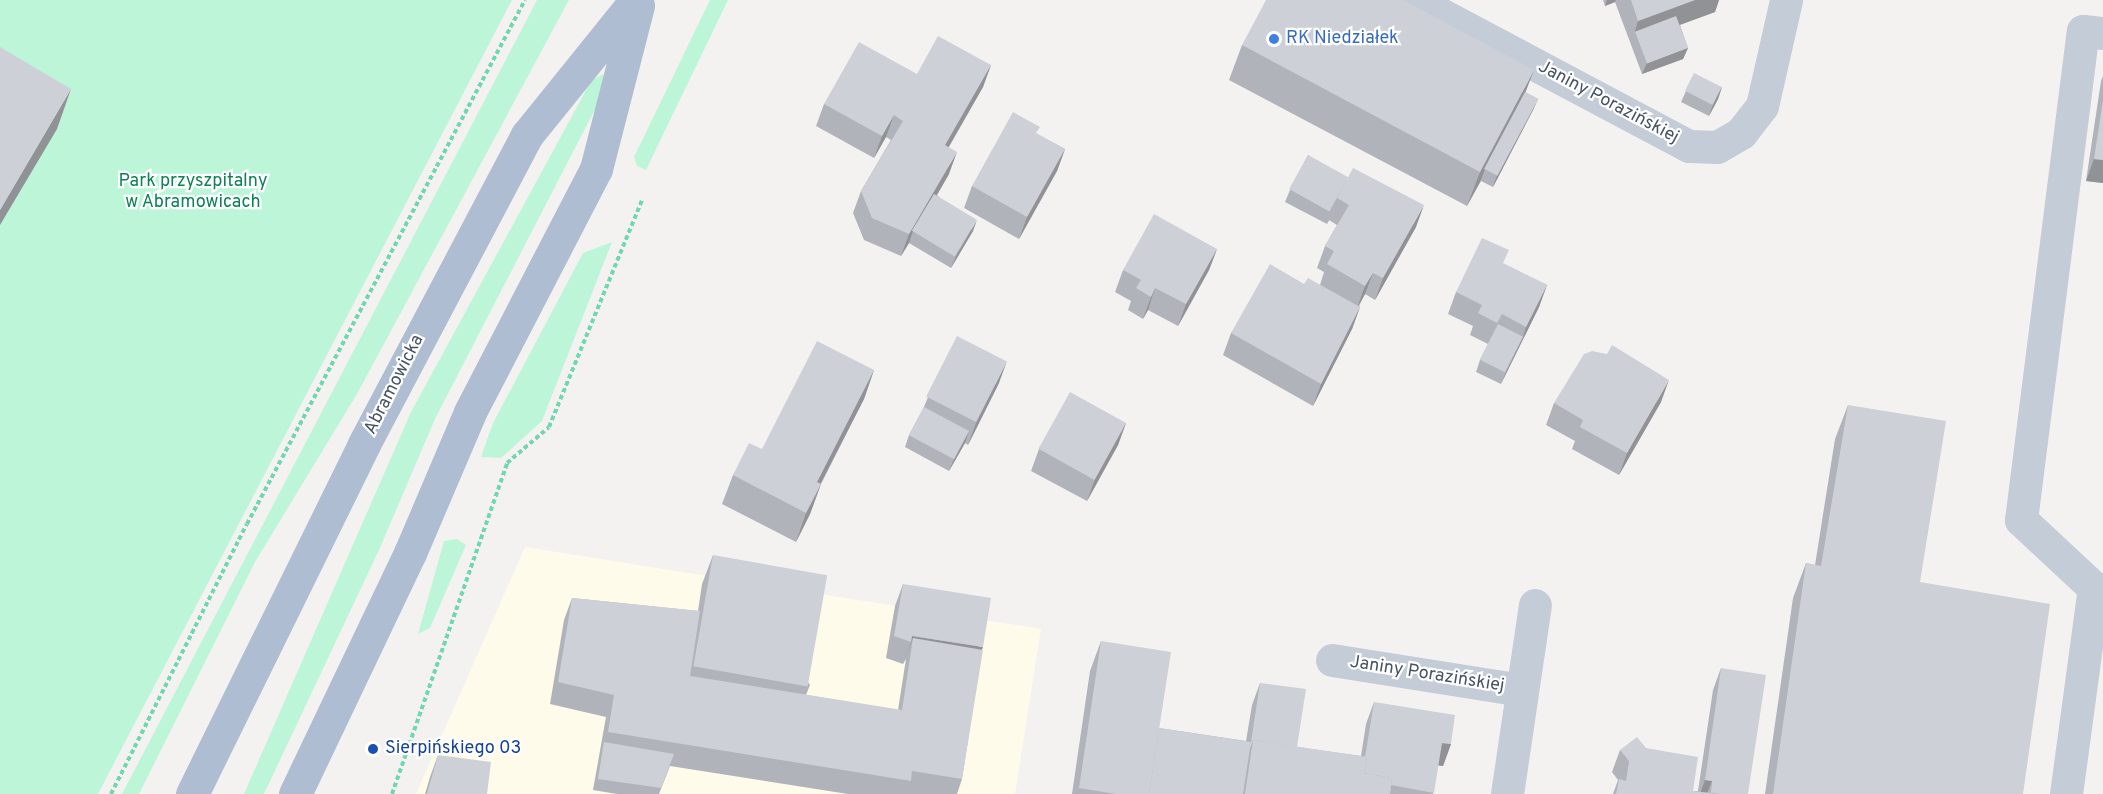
<!DOCTYPE html>
<meta charset="utf-8">
<style>
body{margin:0}
#map{position:relative;width:2103px;height:794px;overflow:hidden;background:#f4f2f1;font-family:Overpass,sans-serif}
div>[style]{position:absolute}
[style*='--x']{left:calc(var(--x)*1px);top:calc(var(--y)*1px);width:calc(var(--w)*1px);rotate:calc(var(--a)*1deg)}
.commercial>*{inset:0;background:#fefbeb}
.green>*{inset:0;background:#bdf5d9}
.path>*{height:4px;margin-top:-2px;transform-origin:0;background:repeating-linear-gradient(90deg,#70d7b0 0 4.5px,transparent 0 7.5px)}
.minor>*{height:33px;margin:-16.5px;padding:0 16.5px;transform-origin:16.5px;border-radius:16.5px;background:#c4ccd7}
.major>*{height:33px;margin:-16.5px;padding:0 16.5px;transform-origin:16.5px;border-radius:16.5px;background:#afbdd3}
.wall>*{inset:0;background:#b0b3b9}
.shaded-wall>*{inset:0;background:#909296}
.building>*{inset:0;background:#cdd0d7;transform-origin:0 0}
.dots>*{width:16px;height:16px;translate:-50% -50%;box-sizing:border-box;border:3px solid #fff;border-radius:50%}
span{translate:-50% -50%;white-space:nowrap;text-align:center;line-height:1.15;-webkit-text-stroke:4.5px #fff;paint-order:stroke}
.shop-label{font-size:18px;color:#366cbe}
.left{translate:0 -50%;text-align:left}
.street-label{font-size:18px;color:#475262}
.park-label{font-size:18px;color:#0d8254}
.transit-label{font-size:18px;color:#164399}
</style>
<div id="map">
<div class="commercial">
<div style="clip-path:polygon(525px 547px,1041px 629px,1015px 794px,416px 794px)"></div>
</div>
<div class="green">
<div style="clip-path:polygon(0 0,512px 0,98px 794px,0 794px)"></div>
<div style="clip-path:polygon(537px 0,569px 0,357px 394px,255px 562px,139px 794px,122px 794px)"></div>
<div style="clip-path:polygon(710px 0,728px 0,646px 170px,637px 166px,634px 157px)"></div>
<div style="clip-path:polygon(603px 74px,605px 90px,435px 419px,379px 550px,264px 794px,244px 794px,411px 412px,591px 81px)"></div>
<div style="clip-path:polygon(612px 242px,542px 421px,501px 458px,481px 457px,493px 423px,583px 253px)"></div>
<div style="clip-path:polygon(457px 539px,466px 545px,430px 628px,418px 634px,444px 541px)"></div>
</div>
<div class="path">
<div style="--x:111;--y:794;--w:302;--a:-63.3"></div>
<div style="--x:247;--y:524;--w:593;--a:-62.05"></div>
<div style="--x:392;--y:794;--w:350;--a:-70.8"></div>
<div style="--x:507;--y:463;--w:55;--a:-40.6"></div>
<div style="--x:549;--y:427;--w:245;--a:-67.7"></div>
</div>
<div class="minor">
<div style="--x:1414;--y:0;--w:311;--a:28"></div>
<div style="--x:1689;--y:146;--w:28;--a:2"></div>
<div style="--x:1717;--y:147;--w:28;--a:-30"></div>
<div style="--x:1741;--y:133;--w:34;--a:-52"></div>
<div style="--x:1762;--y:106;--w:109;--a:-77.2"></div>
<div style="--x:1332;--y:660;--w:192;--a:9"></div>
<div style="--x:1507;--y:794;--w:191;--a:-81.6"></div>
<div style="--x:2066;--y:794;--w:208;--a:-82.3"></div>
<div style="--x:2094;--y:588;--w:100;--a:-137"></div>
<div style="--x:2021;--y:520;--w:493;--a:-82.8"></div>
<div style="--x:2083;--y:31;--w:20;--a:6"></div>
</div>
<div class="major">
<div style="--x:192;--y:794;--w:390;--a:-63.8"></div>
<div style="--x:364;--y:444;--w:349;--a:-62.2"></div>
<div style="--x:527;--y:135;--w:174;--a:-51.1"></div>
<div style="--x:295;--y:794;--w:267;--a:-64.5"></div>
<div style="--x:410;--y:553;--w:153;--a:-66.9"></div>
<div style="--x:470;--y:412;--w:274;--a:-62.6"></div>
<div style="--x:596;--y:169;--w:169;--a:-75.6"></div>
</div>
<div class="wall">
<div style="clip-path:polygon(1603px 0,1719px 0,1715px 12px,1680px 25px,1688px 48px,1683px 59px,1642px 74px,1615px 2px,1605px 6px)"></div>
<div style="clip-path:polygon(1242px 45px,1525px 92px,1538px 99px,1533px 110px,1493px 187px,1481px 181px,1467px 206px,1229px 80px)"></div>
<div style="clip-path:polygon(991px 65px,983px 87px,949px 147px,949px 174px,937px 195px,973px 231px,951px 268px,909px 243px,901px 256px,864px 240px,853px 213px,861px 191px,891px 140px,886px 137px,874px 158px,816px 126px,824px 104px,917px 74px)"></div>
<div style="clip-path:polygon(2103px 76px,2103px 183px,2086px 181px,2101px 81px)"></div>
<div style="clip-path:polygon(1722px 87px,1718px 99px,1709px 116px,1681px 102px,1686px 91px)"></div>
<div style="clip-path:polygon(1037px 134px,1065px 149px,1057px 171px,1019px 239px,964px 208px,972px 186px)"></div>
<div style="clip-path:polygon(1308px 155px,1416px 227px,1375px 300px,1365px 294px,1359px 306px,1360px 307px,1352px 329px,1313px 406px,1223px 355px,1231px 333px,1304px 284px,1320px 285px,1324px 272px,1317px 268px,1325px 246px,1337px 225px,1329px 220px,1330px 219px,1327px 224px,1285px 202px,1290px 190px)"></div>
<div style="clip-path:polygon(1217px 249px,1209px 270px,1178px 326px,1148px 310px,1143px 319px,1128px 310px,1131px 301px,1115px 292px,1123px 270px)"></div>
<div style="clip-path:polygon(1504px 264px,1547px 285px,1539px 307px,1501px 384px,1476px 372px,1480px 360px,1488px 344px,1470px 335px,1473px 326px,1448px 314px,1456px 292px)"></div>
<div style="clip-path:polygon(874px 370px,864px 399px,821px 484px,810px 514px,796px 542px,722px 504px,733px 475px,762px 449px)"></div>
<div style="clip-path:polygon(999px 383px,968px 445px,965px 443px,949px 471px,905px 447px,909px 435px,924px 407px,928px 397px)"></div>
<div style="clip-path:polygon(1661px 402px,1619px 475px,1572px 449px,1575px 441px,1546px 425px,1554px 403px)"></div>
<div style="clip-path:polygon(1848px 405px,1920px 582px,2023px 794px,1765px 794px,1793px 598px,1806px 563px,1815px 565px,1835px 439px)"></div>
<div style="clip-path:polygon(1126px 423px,1118px 445px,1087px 501px,1031px 471px,1039px 449px)"></div>
<div style="clip-path:polygon(713px 555px,810px 685px,806px 695px,898px 710px,906px 659px,903px 664px,886px 658px,895px 606px,903px 584px,982px 649px,962px 779px,957px 794px,848px 794px,670px 766px,659px 794px,617px 794px,593px 790px,606px 717px,550px 704px,564px 620px,572px 598px,698px 611px,702px 584px)"></div>
<div style="clip-path:polygon(1101px 641px,1159px 728px,1246px 741px,1252px 705px,1260px 683px,1297px 747px,1361px 756px,1366px 724px,1374px 702px,1451px 744px,1443px 766px,1438px 765px,1433px 794px,1072px 794px,1090px 671px)"></div>
<div style="clip-path:polygon(1721px 668px,1748px 794px,1613px 794px,1618px 780px,1612px 772px,1620px 750px,1646px 748px,1693px 791px,1698px 791px,1713px 690px)"></div>
<div style="clip-path:polygon(438px 755px,487px 794px,425px 794px,430px 777px)"></div>
</div>
<div class="shaded-wall">
<div style="clip-path:polygon(1607px 0,1616px 0,1615px 2px,1605px 6px)"></div>
<div style="clip-path:polygon(1695px 0,1719px 0,1715px 12px,1638px 40px,1635px 31px,1638px 21px)"></div>
<div style="clip-path:polygon(1688px 48px,1683px 59px,1642px 74px,1647px 63px)"></div>
<div style="clip-path:polygon(991px 65px,983px 87px,937px 167px,945px 145px)"></div>
<div style="clip-path:polygon(1534px 70px,1521px 104px,1485px 169px,1481px 180px,1467px 206px,1480px 172px)"></div>
<div style="clip-path:polygon(1722px 87px,1718px 99px,1709px 116px,1713px 104px)"></div>
<div style="clip-path:polygon(71px 89px,57px 129px,0 225px,0 210px)"></div>
<div style="clip-path:polygon(1538px 99px,1533px 110px,1493px 187px,1497px 175px)"></div>
<div style="clip-path:polygon(894px 115px,886px 137px,874px 158px,882px 136px)"></div>
<div style="clip-path:polygon(1065px 149px,1057px 171px,1019px 239px,1027px 217px)"></div>
<div style="clip-path:polygon(957px 152px,949px 174px,915px 233px,913px 231px,909px 243px,901px 256px,909px 234px)"></div>
<div style="clip-path:polygon(2094px 159px,2103px 160px,2103px 183px,2086px 181px)"></div>
<div style="clip-path:polygon(1424px 205px,1416px 227px,1375px 300px,1383px 278px)"></div>
<div style="clip-path:polygon(977px 220px,973px 231px,951px 268px,956px 256px)"></div>
<div style="clip-path:polygon(1217px 249px,1209px 270px,1178px 326px,1186px 304px)"></div>
<div style="clip-path:polygon(1373px 273px,1365px 294px,1357px 308px,1365px 286px)"></div>
<div style="clip-path:polygon(1547px 285px,1539px 307px,1501px 384px,1506px 372px,1523px 337px,1526px 327px)"></div>
<div style="clip-path:polygon(1155px 288px,1148px 310px,1143px 319px,1151px 297px)"></div>
<div style="clip-path:polygon(1360px 307px,1352px 329px,1313px 406px,1321px 384px)"></div>
<div style="clip-path:polygon(1007px 361px,999px 383px,968px 445px,976px 423px)"></div>
<div style="clip-path:polygon(874px 370px,864px 399px,806px 512px,817px 482px)"></div>
<div style="clip-path:polygon(1669px 380px,1661px 402px,1619px 475px,1627px 453px)"></div>
<div style="clip-path:polygon(1126px 423px,1118px 445px,1087px 501px,1095px 479px)"></div>
<div style="clip-path:polygon(969px 431px,965px 443px,949px 471px,954px 459px)"></div>
<div style="clip-path:polygon(821px 484px,810px 514px,796px 542px,806px 513px)"></div>
<div style="clip-path:polygon(912px 636px,983px 647px,975px 669px,913px 638px,905px 659px,911px 642px)"></div>
<div style="clip-path:polygon(1442px 743px,1451px 744px,1443px 766px,1434px 765px)"></div>
<div style="clip-path:polygon(1705px 780px,1712px 781px,1707px 794px,1700px 794px)"></div>
</div>
<div class="building">
<div style="clip-path:polygon(1266px 0,1403px 0,1534px 70px,1480px 172px,1242px 45px)"></div>
<div style="clip-path:polygon(1631px 0,1695px 0,1638px 21px)"></div>
<div style="left:1676px;top:16px;width:34px;height:44px;rotate:69deg"></div>
<div style="clip-path:polygon(938px 36px,991px 65px,945px 145px,957px 152px,909px 234px,872px 218px,861px 191px,903px 121px,894px 115px,882px 136px,824px 104px,859px 42px,917px 74px)"></div>
<div style="clip-path:polygon(0 47px,71px 89px,0 210px)"></div>
<div style="left:1694px;top:73px;width:31px;height:20px;rotate:27deg"></div>
<div style="left:1525px;top:92px;width:15px;height:87px;rotate:28deg"></div>
<div style="clip-path:polygon(2103px 100px,2103px 160px,2094px 159px)"></div>
<div style="clip-path:polygon(1013px 112px,1040px 127px,1036px 133px,1065px 149px,1027px 217px,972px 186px)"></div>
<div style="left:1308px;top:155px;width:46px;height:39px;rotate:29deg"></div>
<div style="clip-path:polygon(1353px 168px,1424px 205px,1383px 278px,1373px 273px,1365px 286px,1327px 264px,1334px 251px,1325px 246px,1349px 205px,1337px 198px)"></div>
<div style="left:934px;top:194px;width:50px;height:43px;rotate:31deg"></div>
<div style="clip-path:polygon(1154px 214px,1217px 249px,1186px 304px,1155px 288px,1151px 297px,1136px 288px,1141px 280px,1123px 270px)"></div>
<div style="clip-path:polygon(1482px 238px,1509px 250px,1503px 263px,1547px 285px,1526px 327px,1502px 314px,1497px 323px,1478px 313px,1482px 305px,1456px 292px)"></div>
<div style="clip-path:polygon(1270px 264px,1304px 284px,1308px 278px,1360px 307px,1321px 384px,1231px 333px)"></div>
<div style="left:1498px;top:324px;width:28px;height:40px;rotate:27deg"></div>
<div style="left:957px;top:336px;width:56px;height:68px;rotate:27deg"></div>
<div style="clip-path:polygon(817px 341px,874px 370px,817px 482px,821px 484px,806px 513px,733px 475px,749px 443px,762px 449px)"></div>
<div style="clip-path:polygon(1612px 345px,1669px 380px,1627px 453px,1580px 427px,1583px 420px,1554px 403px,1584px 354px,1592px 351px,1607px 354px)"></div>
<div style="left:1070px;top:392px;width:64px;height:65px;rotate:29deg"></div>
<div style="clip-path:polygon(1848px 405px,1946px 421px,1920px 582px,2050px 604px,2023px 794px,1773px 794px,1806px 563px,1821px 566px)"></div>
<div style="left:924px;top:407px;width:51px;height:32px;rotate:28deg"></div>
<div style="left:713px;top:555px;width:116px;height:113px;rotate:10deg"></div>
<div style="clip-path:polygon(903px 584px,991px 598px,983px 647px,912px 636px,911px 642px,894px 636px)"></div>
<div style="clip-path:polygon(572px 598px,700px 611px,690px 676px,902px 710px,913px 638px,983px 650px,962px 779px,912px 771px,911px 781px,608px 732px,614px 695px,558px 682px)"></div>
<div style="clip-path:polygon(1101px 641px,1171px 652px,1149px 794px,1116px 794px,1079px 788px)"></div>
<div style="clip-path:polygon(1721px 668px,1766px 675px,1748px 794px,1720px 794px,1711px 793px,1712px 781px,1705px 780px)"></div>
<div style="clip-path:polygon(1260px 683px,1306px 689px,1297px 747px,1253px 740px,1250px 748px,1243px 794px,1149px 794px,1159px 728px,1251px 742px)"></div>
<div style="clip-path:polygon(1374px 702px,1455px 715px,1451px 744px,1442px 743px,1434px 793px,1391px 785px,1392px 778px,1364px 773px,1367px 757px,1365px 757px)"></div>
<div style="clip-path:polygon(1637px 737px,1646px 748px,1698px 757px,1693px 791px,1711px 793px,1711px 794px,1616px 794px,1619px 779px,1626px 781px,1629px 761px,1620px 750px)"></div>
<div style="clip-path:polygon(1253px 740px,1367px 757px,1364px 773px,1392px 778px,1390px 794px,1245px 794px)"></div>
<div style="clip-path:polygon(604px 742px,674px 754px,661px 788px,598px 779px)"></div>
<div style="clip-path:polygon(438px 755px,491px 762px,487px 794px,427px 794px)"></div>
</div>
<div class="dots">
<div style="left:1274px;top:39px;background:#3f7fe0"></div>
<div style="left:373px;top:749px;background:#1a4fb4"></div>
</div>
<div class="shop-label">
<span class="left" style="left:1286px;top:39px">RK Niedziałek</span>
</div>
<div class="street-label">
<span style="left:1608px;top:103px;rotate:28deg">Janiny Porazińskiej</span>
<span style="left:395px;top:385px;rotate:-63deg">Abramowicka</span>
<span style="left:1427px;top:675px;rotate:9deg">Janiny Porazińskiej</span>
</div>
<div class="park-label">
<span style="left:193px;top:193px">Park przyszpitalny<br>w Abramowicach</span>
</div>
<div class="transit-label">
<span class="left" style="left:385px;top:749px">Sierpińskiego 03</span>
</div>
</div>
